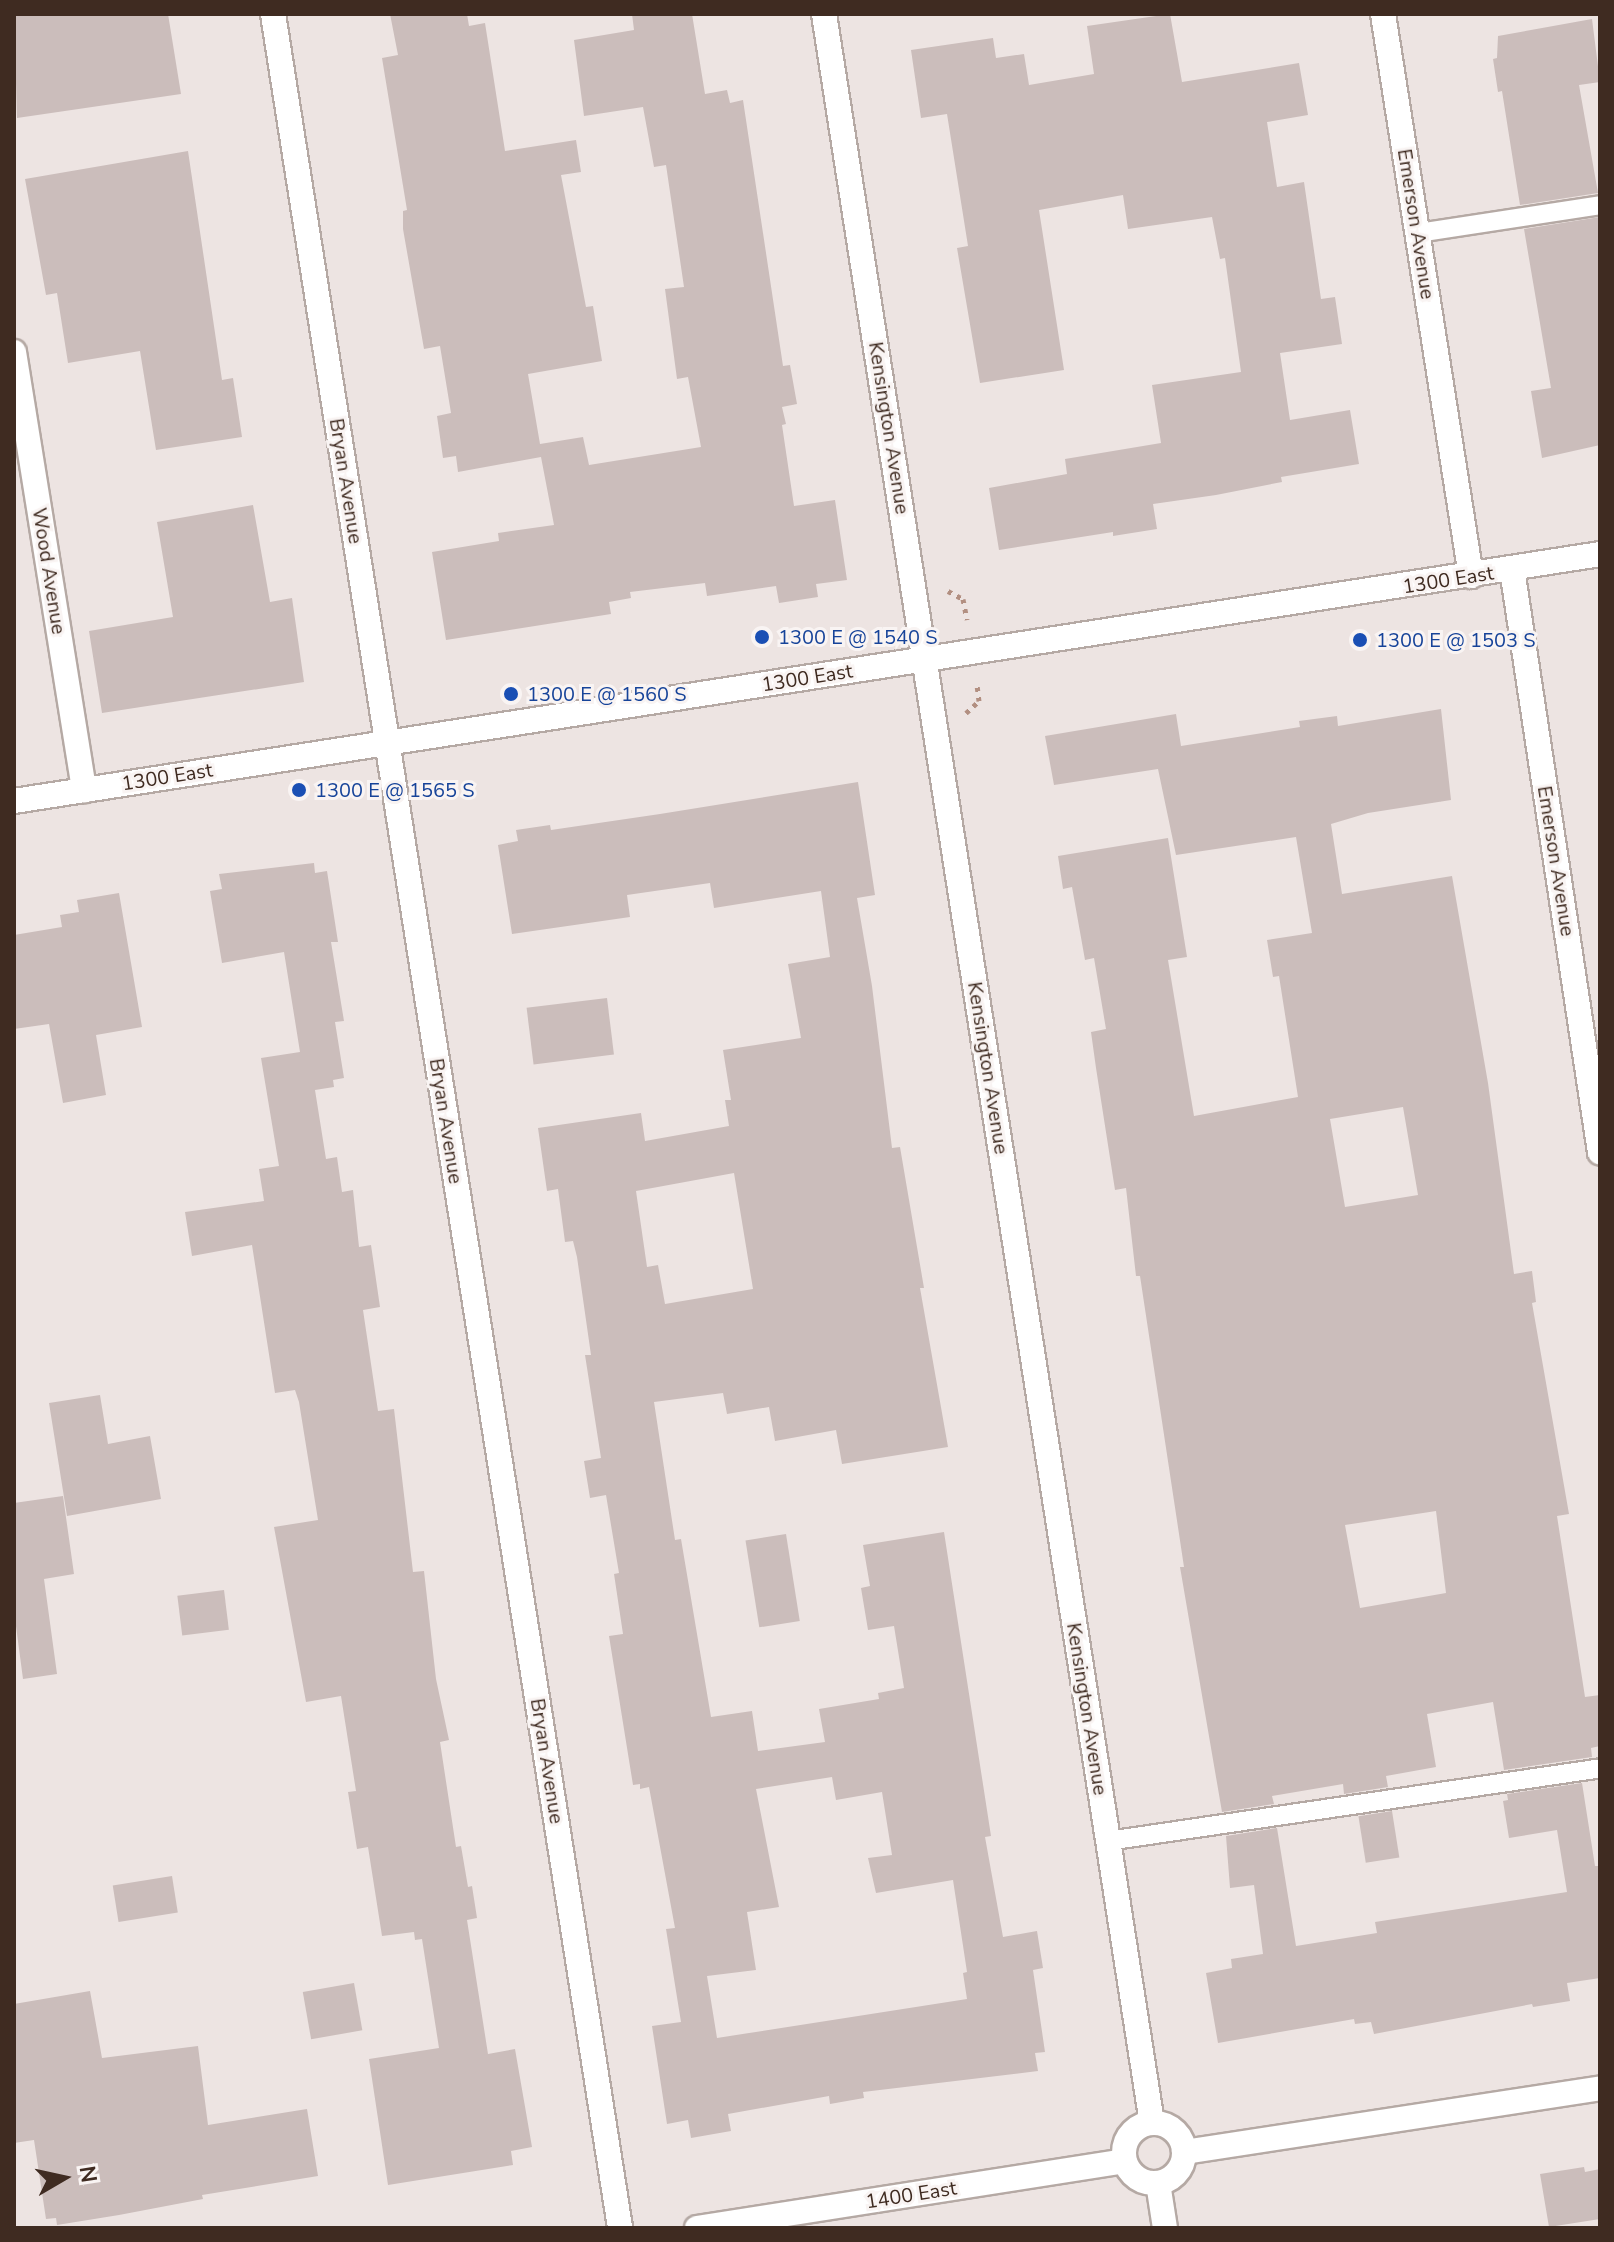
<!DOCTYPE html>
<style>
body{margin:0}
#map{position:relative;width:1614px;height:2242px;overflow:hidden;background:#ede4e2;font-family:"Nunito Sans",sans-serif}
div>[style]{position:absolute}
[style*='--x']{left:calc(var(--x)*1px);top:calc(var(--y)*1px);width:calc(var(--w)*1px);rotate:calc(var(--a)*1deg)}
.building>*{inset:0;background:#cbbdbb;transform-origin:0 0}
.path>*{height:5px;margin-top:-2.5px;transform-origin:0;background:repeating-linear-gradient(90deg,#b28f81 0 4px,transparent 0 10px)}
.roads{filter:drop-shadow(2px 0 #b5a9a4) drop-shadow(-2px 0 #b5a9a4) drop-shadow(0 2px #b5a9a4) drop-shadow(0 -2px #b5a9a4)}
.lane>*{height:18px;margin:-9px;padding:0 9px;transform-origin:9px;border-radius:9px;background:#fff}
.street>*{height:24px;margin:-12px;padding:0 12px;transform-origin:12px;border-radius:12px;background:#fff}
.street>.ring{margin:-12px;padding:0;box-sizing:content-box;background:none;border:24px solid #fff;border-radius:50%}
.secondary>*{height:24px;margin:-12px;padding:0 12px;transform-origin:12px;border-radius:12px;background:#fff}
.dots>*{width:22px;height:22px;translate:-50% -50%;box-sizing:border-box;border:4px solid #f9f4f3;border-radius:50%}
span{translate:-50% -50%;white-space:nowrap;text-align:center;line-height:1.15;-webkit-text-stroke:6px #f9f4f3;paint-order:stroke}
.street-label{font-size:20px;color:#3f2b21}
.transit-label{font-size:20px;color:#164399}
.left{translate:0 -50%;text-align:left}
.frame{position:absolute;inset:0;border:16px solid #3f2b21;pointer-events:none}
.north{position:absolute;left:24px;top:2138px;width:80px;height:80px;-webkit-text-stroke:6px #f9f4f3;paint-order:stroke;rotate:81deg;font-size:22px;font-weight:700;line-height:32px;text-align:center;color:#3f2b21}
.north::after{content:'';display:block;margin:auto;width:28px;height:36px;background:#3f2b21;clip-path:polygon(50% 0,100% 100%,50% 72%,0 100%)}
</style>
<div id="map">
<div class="building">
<div style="clip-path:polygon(14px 14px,168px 14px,181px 94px,17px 118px)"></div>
<div style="clip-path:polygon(390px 14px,467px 14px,469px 26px,485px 23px,505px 151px,576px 140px,581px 172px,561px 175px,586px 307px,593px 306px,602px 361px,528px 374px,540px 444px,583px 437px,589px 465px,701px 447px,688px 377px,677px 379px,665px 289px,684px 287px,666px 165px,654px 167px,643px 107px,584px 116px,574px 40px,634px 30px,632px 14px,692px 14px,705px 94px,727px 90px,730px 103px,743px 100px,783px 366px,790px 365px,797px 404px,782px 407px,786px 424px,782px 425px,794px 506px,835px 500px,847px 580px,816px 584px,818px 597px,779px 603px,776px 586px,707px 596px,705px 583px,630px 592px,631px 598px,609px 602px,611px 614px,446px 640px,432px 552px,499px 541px,498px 533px,554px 525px,541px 457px,458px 472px,456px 456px,443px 458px,437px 416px,451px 413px,440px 346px,424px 349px,403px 229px,403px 211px,407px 210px,382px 58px,398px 55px)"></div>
<div style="clip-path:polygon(1170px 14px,1182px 82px,1299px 63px,1308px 115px,1267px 122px,1277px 187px,1304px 182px,1321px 299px,1335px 297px,1342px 344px,1280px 353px,1290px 420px,1350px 410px,1359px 464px,1281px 477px,1282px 482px,1216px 495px,1153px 504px,1157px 529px,1113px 536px,1113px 532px,999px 550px,989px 488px,1067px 474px,1065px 459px,1161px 443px,1152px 385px,1241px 372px,1225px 258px,1220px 259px,1212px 217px,1128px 229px,1123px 195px,1039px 210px,1064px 370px,980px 383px,957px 248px,968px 246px,947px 114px,921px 118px,911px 50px,993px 38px,996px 58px,1024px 54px,1029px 85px,1094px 74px,1087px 26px)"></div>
<div style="clip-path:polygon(1592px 19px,1600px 82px,1579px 85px,1598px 193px,1520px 205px,1502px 91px,1498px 92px,1493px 59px,1497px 58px,1498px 36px)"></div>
<div style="clip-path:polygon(188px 151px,222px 380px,233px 378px,242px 437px,156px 450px,140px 351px,68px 363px,57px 293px,46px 295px,25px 179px)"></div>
<div style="clip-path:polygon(1600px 217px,1600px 445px,1542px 458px,1531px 391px,1551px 388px,1524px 229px)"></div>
<div style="clip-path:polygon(253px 505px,270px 602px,292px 598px,304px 682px,102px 713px,89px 631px,173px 617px,157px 522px)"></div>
<div style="clip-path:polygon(evenodd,1441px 709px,1451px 800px,1368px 813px,1331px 824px,1342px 894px,1452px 876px,1488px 1083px,1514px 1274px,1532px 1271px,1536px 1302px,1532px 1303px,1569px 1514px,1557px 1516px,1585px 1697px,1600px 1695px,1600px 1746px,1591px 1748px,1592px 1757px,1504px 1770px,1493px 1702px,1427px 1714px,1436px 1767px,1386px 1776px,1388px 1787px,1344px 1794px,1343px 1784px,1272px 1796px,1274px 1804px,1222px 1812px,1180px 1567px,1184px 1567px,1140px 1276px,1136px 1276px,1126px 1188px,1115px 1190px,1096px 1068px,1091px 1032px,1106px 1029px,1094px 958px,1085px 960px,1072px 887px,1063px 889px,1058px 856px,1168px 838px,1187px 957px,1168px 960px,1194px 1116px,1298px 1097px,1279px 976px,1273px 977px,1267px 940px,1312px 933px,1296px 837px,1176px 855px,1158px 769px,1054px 785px,1045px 736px,1176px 714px,1181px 746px,1300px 727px,1299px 721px,1337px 716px,1338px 726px,1441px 709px,1403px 1107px,1418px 1195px,1345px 1207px,1330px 1119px,1403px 1107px,1441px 709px,1436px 1511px,1446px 1593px,1360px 1608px,1345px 1525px,1436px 1511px)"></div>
<div style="clip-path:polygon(evenodd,858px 782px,875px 895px,857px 898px,872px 986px,892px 1148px,900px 1147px,924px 1288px,920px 1288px,948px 1447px,842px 1464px,836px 1430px,775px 1441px,769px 1407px,727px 1414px,723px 1393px,654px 1402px,675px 1540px,681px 1539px,711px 1717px,752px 1711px,758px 1751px,825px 1742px,819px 1709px,879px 1699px,878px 1693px,904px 1688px,894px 1626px,868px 1630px,861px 1588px,870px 1586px,863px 1545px,944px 1532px,991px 1836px,985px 1837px,1003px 1937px,1037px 1931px,1043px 1968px,1033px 1970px,1045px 2052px,1035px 2053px,1038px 2071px,863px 2092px,864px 2098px,830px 2104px,829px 2096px,728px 2114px,731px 2131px,691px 2138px,688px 2120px,667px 2124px,652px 2026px,681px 2022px,666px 1929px,675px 1928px,649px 1787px,640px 1789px,640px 1784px,633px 1785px,609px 1636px,623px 1634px,614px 1574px,619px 1573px,606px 1495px,590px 1498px,584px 1461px,601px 1458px,585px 1355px,591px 1355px,577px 1257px,573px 1241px,565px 1242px,558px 1189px,547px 1191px,538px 1128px,641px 1113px,645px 1141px,729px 1126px,725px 1100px,731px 1100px,723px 1050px,801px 1038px,788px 964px,830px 957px,821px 891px,714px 908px,710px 883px,627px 895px,630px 917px,512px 934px,498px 845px,518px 841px,516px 830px,550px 825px,551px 830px,660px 814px,858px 782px,734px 1173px,753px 1289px,665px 1304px,658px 1265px,647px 1267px,636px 1191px,734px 1173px,858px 782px,832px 1777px,836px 1800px,882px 1792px,892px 1855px,868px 1858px,876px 1893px,953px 1880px,967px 1972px,963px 1973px,967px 1999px,717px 2038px,707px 1976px,756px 1970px,747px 1912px,779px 1907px,756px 1789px,832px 1777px)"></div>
<div style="clip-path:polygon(314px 863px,315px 873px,327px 871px,338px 942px,331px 942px,344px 1021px,335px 1022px,344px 1078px,333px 1080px,334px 1087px,315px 1090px,326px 1159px,337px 1157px,342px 1192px,353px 1190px,359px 1247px,371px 1245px,380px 1307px,363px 1310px,378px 1411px,394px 1409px,413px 1572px,424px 1571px,436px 1679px,449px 1740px,440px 1742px,456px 1847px,461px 1846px,468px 1887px,472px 1886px,477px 1918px,467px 1920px,488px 2054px,515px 2049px,532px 2147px,511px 2151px,513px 2165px,388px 2185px,369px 2059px,439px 2048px,422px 1939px,415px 1940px,414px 1932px,382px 1936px,368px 1847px,357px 1849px,348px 1792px,356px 1791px,341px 1696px,306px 1702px,274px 1527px,318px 1520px,299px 1402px,295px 1390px,275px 1393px,252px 1245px,192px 1256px,185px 1212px,264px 1201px,259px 1169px,279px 1166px,261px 1058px,300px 1052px,284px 952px,222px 963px,210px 891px,222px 889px,219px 874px)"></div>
<div style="clip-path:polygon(119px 893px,142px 1027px,96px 1035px,106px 1095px,63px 1103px,49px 1024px,14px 1029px,14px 935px,62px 927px,60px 915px,79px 912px,77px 900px)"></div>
<div style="left:607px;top:998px;width:57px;height:81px;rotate:83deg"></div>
<div style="clip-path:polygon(100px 1395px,108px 1444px,150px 1436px,161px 1499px,67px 1516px,49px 1403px)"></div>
<div style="clip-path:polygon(63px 1496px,74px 1574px,44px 1579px,57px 1674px,23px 1679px,14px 1611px,14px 1503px)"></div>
<div style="left:786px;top:1534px;width:88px;height:41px;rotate:81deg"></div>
<div style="left:224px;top:1590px;width:40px;height:47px;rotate:83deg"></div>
<div style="clip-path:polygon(1582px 1783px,1595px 1866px,1600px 1866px,1600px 1978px,1567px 1983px,1570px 2001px,1533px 2007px,1532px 2004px,1374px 2034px,1371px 2022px,1355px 2024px,1354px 2019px,1218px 2043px,1206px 1973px,1232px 1968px,1231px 1959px,1263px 1954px,1254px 1885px,1230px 1888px,1226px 1836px,1277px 1828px,1296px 1946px,1377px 1933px,1375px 1922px,1567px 1892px,1557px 1830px,1509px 1838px,1503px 1801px,1508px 1800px,1507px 1794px)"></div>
<div style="left:1392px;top:1811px;width:47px;height:34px;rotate:81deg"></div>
<div style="left:172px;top:1876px;width:37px;height:60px;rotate:81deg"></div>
<div style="left:354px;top:1983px;width:48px;height:52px;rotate:80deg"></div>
<div style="clip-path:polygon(90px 1991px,102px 2058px,198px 2046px,208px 2125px,307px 2109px,318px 2176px,202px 2195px,203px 2199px,119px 2215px,57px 2225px,56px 2218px,46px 2219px,34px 2140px,14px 2143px,14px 2004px)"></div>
<div style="clip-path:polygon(1584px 2167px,1585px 2172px,1600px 2169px,1600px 2219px,1549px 2227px,1540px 2174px)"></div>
</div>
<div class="path">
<div style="--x:948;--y:591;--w:17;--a:28"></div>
<div style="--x:963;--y:599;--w:21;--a:79"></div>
<div style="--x:966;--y:713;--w:18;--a:-43"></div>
<div style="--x:979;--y:701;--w:16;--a:-97"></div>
</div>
<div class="roads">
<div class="lane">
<div style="--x:1418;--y:233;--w:184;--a:-8.7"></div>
<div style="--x:1108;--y:1841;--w:497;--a:-8.4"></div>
</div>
<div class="street">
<div style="--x:273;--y:14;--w:2241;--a:81.09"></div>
<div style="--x:824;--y:14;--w:2133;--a:81.16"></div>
<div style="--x:1383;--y:14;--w:569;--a:81.1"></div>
<div style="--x:14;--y:352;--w:444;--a:80.9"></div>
<div style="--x:1512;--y:569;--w:590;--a:81.42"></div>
<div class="ring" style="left:1124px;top:2123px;width:36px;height:36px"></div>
<div style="--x:1184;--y:2152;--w:421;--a:-8.7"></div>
<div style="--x:1158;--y:2183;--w:46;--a:81.2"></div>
<div style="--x:697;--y:2228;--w:432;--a:-8.9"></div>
</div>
<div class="secondary">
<div style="--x:14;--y:801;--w:1605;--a:-8.85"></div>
</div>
</div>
<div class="dots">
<div style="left:762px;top:637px;background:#1a4fb4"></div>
<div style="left:1360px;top:640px;background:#1a4fb4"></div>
<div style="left:511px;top:694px;background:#1a4fb4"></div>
<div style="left:299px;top:790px;background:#1a4fb4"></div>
</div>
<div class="street-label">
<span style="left:1416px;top:224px;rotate:81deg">Emerson Avenue</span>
<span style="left:889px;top:428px;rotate:81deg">Kensington Avenue</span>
<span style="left:346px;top:481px;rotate:81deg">Bryan Avenue</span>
<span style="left:49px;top:571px;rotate:81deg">Wood Avenue</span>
<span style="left:1448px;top:580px;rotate:-9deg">1300 East</span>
<span style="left:807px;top:678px;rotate:-9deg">1300 East</span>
<span style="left:167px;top:777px;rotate:-9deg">1300 East</span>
<span style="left:1556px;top:861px;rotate:81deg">Emerson Avenue</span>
<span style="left:988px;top:1068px;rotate:81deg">Kensington Avenue</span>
<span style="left:446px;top:1121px;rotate:81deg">Bryan Avenue</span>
<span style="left:1087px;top:1709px;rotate:81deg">Kensington Avenue</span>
<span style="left:547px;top:1761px;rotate:81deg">Bryan Avenue</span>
<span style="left:911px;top:2195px;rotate:-9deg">1400 East</span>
</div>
<div class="transit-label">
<span class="left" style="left:778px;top:637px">1300 E @ 1540 S</span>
<span class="left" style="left:1376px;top:640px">1300 E @ 1503 S</span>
<span class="left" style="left:527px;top:694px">1300 E @ 1560 S</span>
<span class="left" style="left:315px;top:790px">1300 E @ 1565 S</span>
</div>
<div class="frame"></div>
<div class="north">N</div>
</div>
